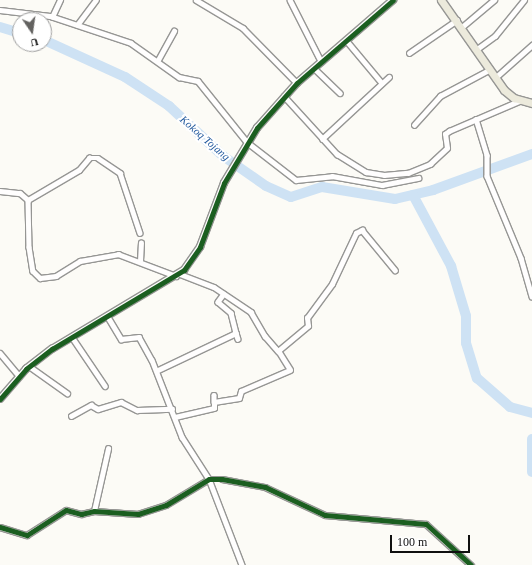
<!DOCTYPE html>
<style>
body{margin:0}
#map{position:relative;width:532px;height:565px;overflow:hidden;background:#fcfbf6;font-family:"Times New Roman",serif}
div>[style]{position:absolute}
[style*='--x']{left:calc(var(--x)*1px);top:calc(var(--y)*1px);width:calc(var(--w)*1px);rotate:calc(var(--a)*1deg)}
.river>*{height:10px;margin:-5px;padding:0 5px;transform-origin:5px;border-radius:5px;background:#cee2f4}
.roads{filter:drop-shadow(1px 0 #969694) drop-shadow(-1px 0 #969694) drop-shadow(0 1px #969694) drop-shadow(0 -1px #969694)}
.minor>*{height:4.5px;margin:-2.25px;padding:0 2.25px;transform-origin:2.25px;border-radius:2.25px;background:#fffefe}
.tertiary>*{height:5.5px;margin:-2.75px;padding:0 2.75px;transform-origin:2.75px;border-radius:2.75px;background:#fffefe}
.primary>*{height:7px;margin:-3.5px;padding:0 3.5px;transform-origin:3.5px;border-radius:3.5px;background:#eceadc}
.cycleway>*{height:5px;margin:-2.5px;padding:0 2.5px;transform-origin:2.5px;border-radius:2.5px;background:#1b5e20}
span{translate:-50% -50%;white-space:nowrap;text-align:center;line-height:1.15;-webkit-text-stroke:4px #fff;paint-order:stroke}
.water-label{font-size:11px;color:#1f579c;font-style:italic}
.north{position:absolute;left:12px;top:12px;width:40px;height:40px;box-sizing:border-box;background:#fff;border:1px solid #9f9f9f;border-radius:50%;rotate:167deg;font-size:11px;font-weight:700;line-height:16px;text-align:center;color:#101010}
.north::after{content:'';display:block;margin:auto;width:14px;height:18px;background:#636260;clip-path:polygon(50% 0,100% 100%,50% 72%,0 100%)}
.scale{position:absolute;left:390px;top:535px;width:80px;height:18px;box-sizing:border-box;border:2px solid #101010;border-top:0;padding-left:5px;font-size:12px;line-height:14px;white-space:nowrap;color:#101010;-webkit-text-stroke:3px #fff;paint-order:stroke}
</style>
<div id="map">
<div class="river">
<div style="--x:0;--y:27;--w:21;--a:17"></div>
<div style="--x:44;--y:40;--w:89;--a:24.6"></div>
<div style="--x:125;--y:77;--w:53;--a:33.4"></div>
<div style="--x:169;--y:106;--w:74;--a:42.8"></div>
<div style="--x:223;--y:156;--w:52;--a:34.9"></div>
<div style="--x:266;--y:186;--w:27;--a:24"></div>
<div style="--x:291;--y:197;--w:33;--a:-18"></div>
<div style="--x:322;--y:187;--w:74;--a:9.3"></div>
<div style="--x:395;--y:199;--w:39;--a:-13"></div>
<div style="--x:433;--y:190;--w:105;--a:-20"></div>
<div style="--x:413;--y:195;--w:81;--a:61.8"></div>
<div style="--x:451;--y:266;--w:52;--a:73.3"></div>
<div style="--x:466;--y:316;--w:27;--a:90"></div>
<div style="--x:466;--y:343;--w:37;--a:73"></div>
<div style="--x:477;--y:378;--w:44;--a:41.3"></div>
<div style="--x:510;--y:407;--w:23;--a:15"></div>
<div style="--x:532;--y:439;--w:33;--a:90"></div>
</div>
<div class="roads">
<div class="minor">
<div style="--x:196;--y:0;--w:55;--a:30.8"></div>
<div style="--x:243;--y:28;--w:77;--a:45.5"></div>
<div style="--x:290;--y:0;--w:68;--a:63.1"></div>
<div style="--x:0;--y:10;--w:50;--a:6.8"></div>
<div style="--x:50;--y:16;--w:85;--a:18.4"></div>
<div style="--x:131;--y:43;--w:59;--a:35.3"></div>
<div style="--x:179;--y:77;--w:19;--a:12"></div>
<div style="--x:198;--y:81;--w:78;--a:51.2"></div>
<div style="--x:247;--y:142;--w:62;--a:37.8"></div>
<div style="--x:296;--y:180;--w:36;--a:-6"></div>
<div style="--x:332;--y:176;--w:51;--a:10.2"></div>
<div style="--x:382;--y:185;--w:37;--a:-11"></div>
<div style="--x:52;--y:17;--w:19;--a:-65"></div>
<div style="--x:77;--y:25;--w:31;--a:-53"></div>
<div style="--x:462;--y:27;--w:42;--a:-40.2"></div>
<div style="--x:346;--y:40;--w:56;--a:50.1"></div>
<div style="--x:477;--y:49;--w:22;--a:-36"></div>
<div style="--x:495;--y:36;--w:46;--a:-51.1"></div>
<div style="--x:409;--y:53;--w:58;--a:-34.5"></div>
<div style="--x:158;--y:60;--w:33;--a:-61"></div>
<div style="--x:314;--y:68;--w:36;--a:44"></div>
<div style="--x:495;--y:78;--w:50;--a:-41.7"></div>
<div style="--x:284;--y:96;--w:79;--a:47.6"></div>
<div style="--x:337;--y:154;--w:34;--a:32"></div>
<div style="--x:366;--y:172;--w:18;--a:9"></div>
<div style="--x:384;--y:175;--w:24;--a:-5"></div>
<div style="--x:408;--y:173;--w:24;--a:-22"></div>
<div style="--x:430;--y:164;--w:23;--a:-43"></div>
<div style="--x:447;--y:148;--w:14;--a:-98"></div>
<div style="--x:445;--y:134;--w:5;--a:-37"></div>
<div style="--x:449;--y:131;--w:76;--a:-23.2"></div>
<div style="--x:476;--y:119;--w:38;--a:73"></div>
<div style="--x:487;--y:155;--w:21;--a:90"></div>
<div style="--x:487;--y:176;--w:89;--a:67.5"></div>
<div style="--x:521;--y:258;--w:40;--a:74"></div>
<div style="--x:414;--y:125;--w:39;--a:-48"></div>
<div style="--x:440;--y:96;--w:55;--a:-28"></div>
<div style="--x:322;--y:139;--w:91;--a:-42.8"></div>
<div style="--x:0;--y:191;--w:20;--a:6"></div>
<div style="--x:20;--y:193;--w:11;--a:41"></div>
<div style="--x:28;--y:200;--w:47;--a:88.8"></div>
<div style="--x:29;--y:247;--w:24;--a:81"></div>
<div style="--x:33;--y:271;--w:10;--a:45"></div>
<div style="--x:40;--y:278;--w:16;--a:-7"></div>
<div style="--x:56;--y:276;--w:28;--a:-32"></div>
<div style="--x:80;--y:261;--w:39;--a:-10"></div>
<div style="--x:118;--y:254;--w:62;--a:20.8"></div>
<div style="--x:28;--y:200;--w:59;--a:-30.5"></div>
<div style="--x:79;--y:170;--w:16;--a:-50"></div>
<div style="--x:89;--y:158;--w:9;--a:0"></div>
<div style="--x:98;--y:158;--w:27;--a:34"></div>
<div style="--x:120;--y:173;--w:63;--a:71.6"></div>
<div style="--x:140;--y:261;--w:18;--a:-87"></div>
<div style="--x:180;--y:274;--w:36;--a:21"></div>
<div style="--x:214;--y:287;--w:45;--a:34"></div>
<div style="--x:251;--y:312;--w:28;--a:60"></div>
<div style="--x:265;--y:336;--w:20;--a:49"></div>
<div style="--x:224;--y:294;--w:10;--a:127"></div>
<div style="--x:218;--y:302;--w:17;--a:40"></div>
<div style="--x:231;--y:313;--w:21;--a:76"></div>
<div style="--x:108;--y:317;--w:26;--a:59"></div>
<div style="--x:121;--y:339;--w:18;--a:-6"></div>
<div style="--x:139;--y:337;--w:26;--a:61"></div>
<div style="--x:152;--y:360;--w:83;--a:68.7"></div>
<div style="--x:182;--y:437;--w:50;--a:57.3"></div>
<div style="--x:209;--y:479;--w:92;--a:69"></div>
<div style="--x:72;--y:337;--w:59;--a:56"></div>
<div style="--x:0;--y:353;--w:30;--a:50"></div>
<div style="--x:29;--y:366;--w:47;--a:35.4"></div>
<div style="--x:158;--y:370;--w:86;--a:-25.4"></div>
<div style="--x:236;--y:333;--w:6;--a:72"></div>
<div style="--x:214;--y:395;--w:7;--a:90"></div>
<div style="--x:214;--y:402;--w:25;--a:-9"></div>
<div style="--x:239;--y:398;--w:7;--a:-74"></div>
<div style="--x:241;--y:391;--w:53;--a:-23.2"></div>
<div style="--x:290;--y:370;--w:22;--a:-122"></div>
<div style="--x:278;--y:351;--w:39;--a:-40"></div>
<div style="--x:308;--y:326;--w:8;--a:-97"></div>
<div style="--x:307;--y:318;--w:42;--a:-53.7"></div>
<div style="--x:332;--y:284;--w:56;--a:-64.8"></div>
<div style="--x:356;--y:233;--w:7;--a:-27"></div>
<div style="--x:362;--y:230;--w:52;--a:50.5"></div>
<div style="--x:71;--y:416;--w:23;--a:-29"></div>
<div style="--x:91;--y:405;--w:8;--a:30"></div>
<div style="--x:98;--y:409;--w:24;--a:-17"></div>
<div style="--x:121;--y:402;--w:18;--a:27"></div>
<div style="--x:137;--y:410;--w:35;--a:-2"></div>
<div style="--x:175;--y:417;--w:40;--a:-13"></div>
<div style="--x:214;--y:408;--w:6;--a:-90"></div>
<div style="--x:94;--y:511;--w:64;--a:-77.3"></div>
<div style="--x:0;--y:527;--w:28;--a:17"></div>
<div style="--x:27;--y:535;--w:46;--a:-32.7"></div>
<div style="--x:66;--y:510;--w:16;--a:15"></div>
<div style="--x:81;--y:514;--w:13;--a:-13"></div>
<div style="--x:94;--y:511;--w:44;--a:3.9"></div>
<div style="--x:138;--y:514;--w:29;--a:-18"></div>
<div style="--x:166;--y:505;--w:50;--a:-31.2"></div>
<div style="--x:209;--y:479;--w:13;--a:0"></div>
<div style="--x:222;--y:479;--w:44;--a:10.5"></div>
<div style="--x:265;--y:487;--w:66;--a:25"></div>
<div style="--x:325;--y:515;--w:101;--a:5.1"></div>
<div style="--x:426;--y:524;--w:61;--a:42.3"></div>
</div>
<div class="tertiary">
<div style="--x:0;--y:399;--w:40;--a:-49"></div>
<div style="--x:26;--y:369;--w:33;--a:-38"></div>
<div style="--x:52;--y:349;--w:154;--a:-30.9"></div>
<div style="--x:184;--y:270;--w:28;--a:-55"></div>
<div style="--x:200;--y:247;--w:68;--a:-69.4"></div>
<div style="--x:224;--y:183;--w:64;--a:-59"></div>
<div style="--x:257;--y:128;--w:60;--a:-48.4"></div>
<div style="--x:297;--y:83;--w:127;--a:-40.8"></div>
</div>
<div class="primary">
<div style="--x:441;--y:0;--w:110;--a:55"></div>
<div style="--x:504;--y:90;--w:13;--a:39"></div>
<div style="--x:514;--y:98;--w:19;--a:16"></div>
</div>
</div>
<div class="cycleway">
<div style="--x:0;--y:399;--w:40;--a:-49"></div>
<div style="--x:26;--y:369;--w:33;--a:-38"></div>
<div style="--x:52;--y:349;--w:154;--a:-30.9"></div>
<div style="--x:184;--y:270;--w:28;--a:-55"></div>
<div style="--x:200;--y:247;--w:68;--a:-69.4"></div>
<div style="--x:224;--y:183;--w:64;--a:-59"></div>
<div style="--x:257;--y:128;--w:60;--a:-48.4"></div>
<div style="--x:297;--y:83;--w:127;--a:-40.8"></div>
<div style="--x:0;--y:527;--w:28;--a:17"></div>
<div style="--x:27;--y:535;--w:46;--a:-32.7"></div>
<div style="--x:66;--y:510;--w:16;--a:15"></div>
<div style="--x:81;--y:514;--w:13;--a:-13"></div>
<div style="--x:94;--y:511;--w:44;--a:3.9"></div>
<div style="--x:138;--y:514;--w:29;--a:-18"></div>
<div style="--x:166;--y:505;--w:50;--a:-31.2"></div>
<div style="--x:209;--y:479;--w:13;--a:0"></div>
<div style="--x:222;--y:479;--w:44;--a:10.5"></div>
<div style="--x:265;--y:487;--w:66;--a:25"></div>
<div style="--x:325;--y:515;--w:101;--a:5.1"></div>
<div style="--x:426;--y:524;--w:61;--a:42.3"></div>
</div>
<div class="water-label">
<span style="left:205px;top:138px;rotate:41deg">Kokoq Tojang</span>
</div>
<div class="north">U</div>
<div class="scale">100 m</div>
</div>
